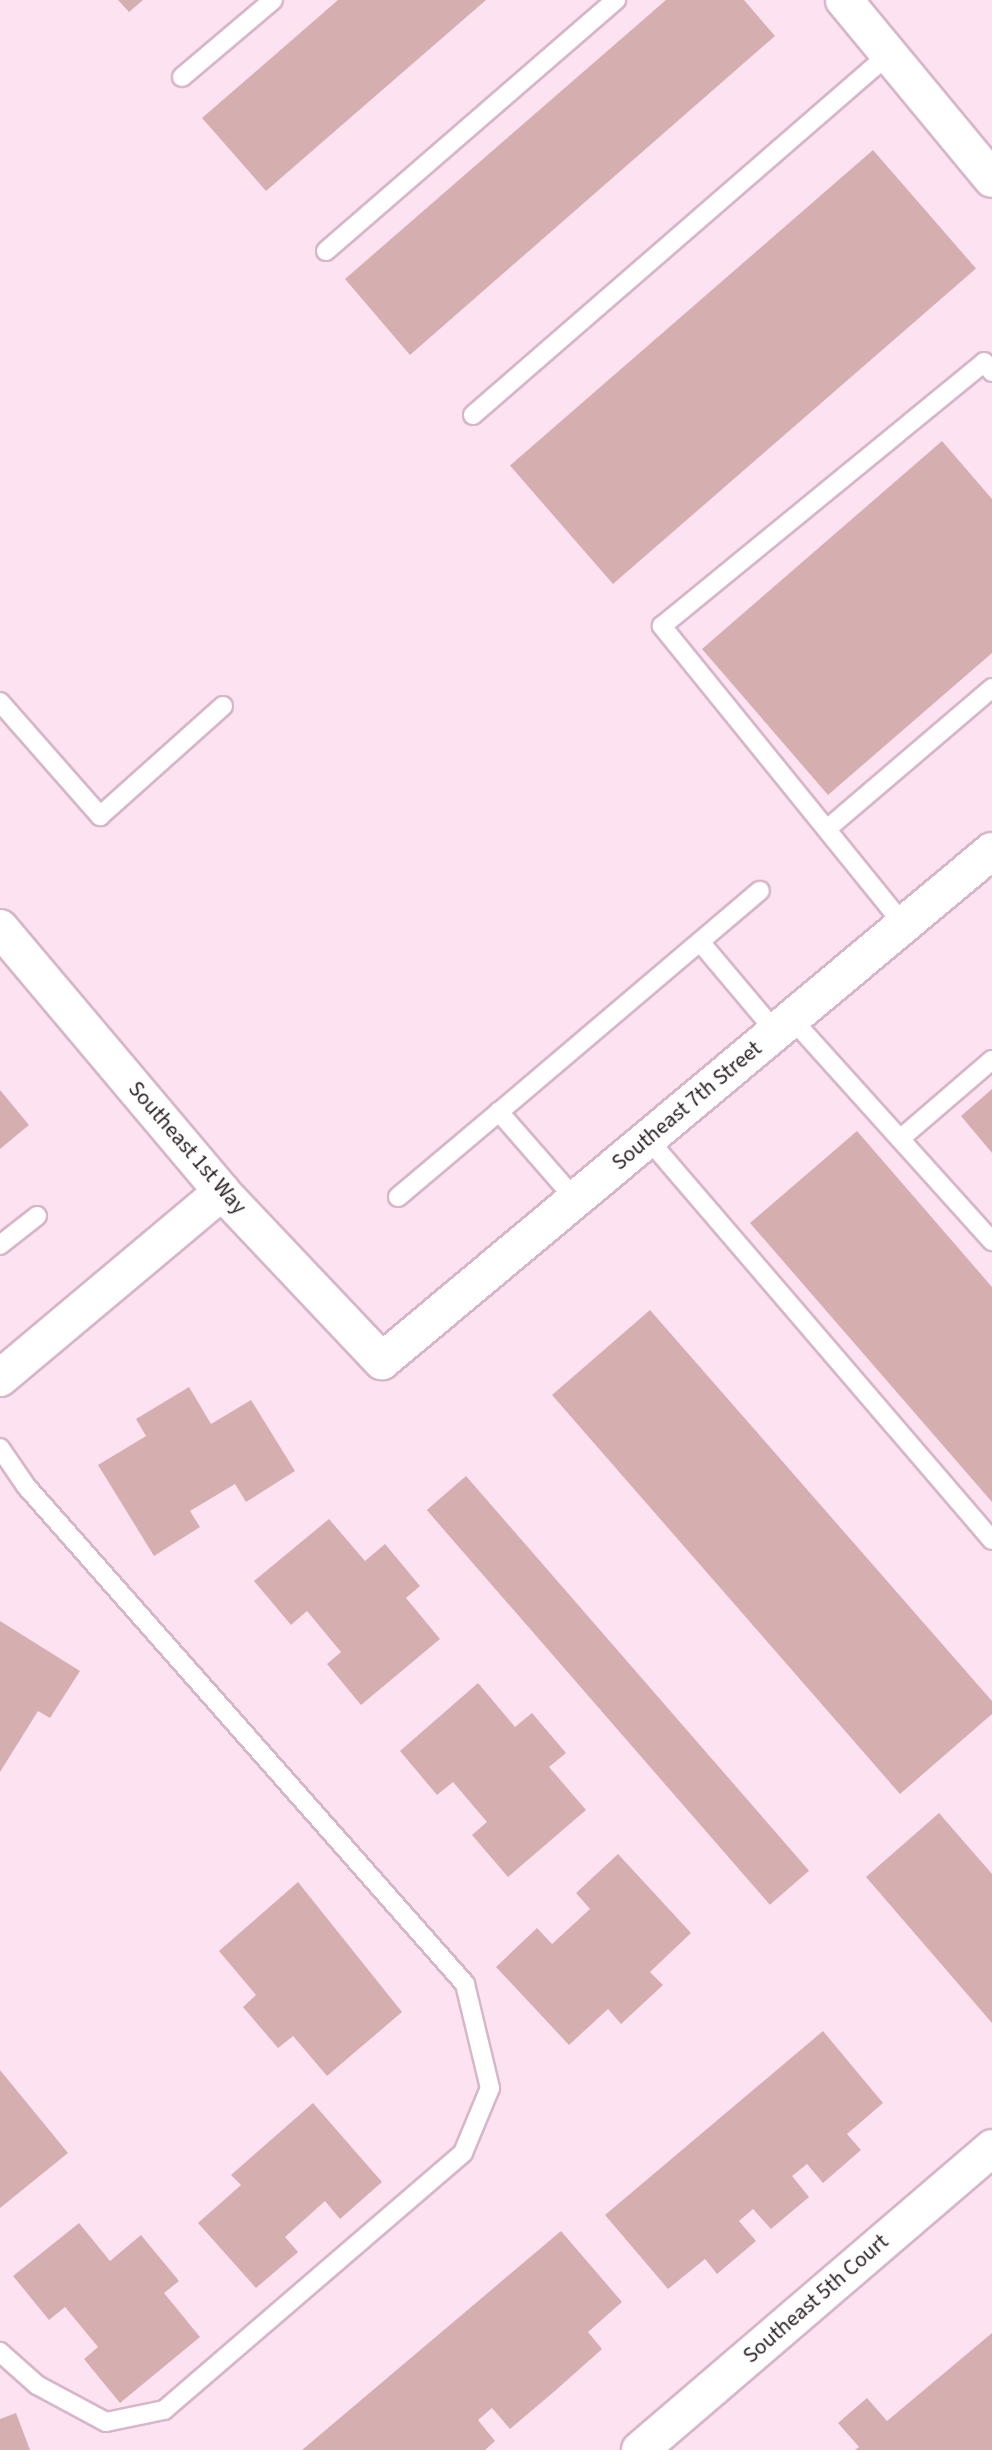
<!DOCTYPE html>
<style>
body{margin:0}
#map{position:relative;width:992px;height:2450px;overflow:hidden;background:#fde2f1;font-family:"Source Sans 3",sans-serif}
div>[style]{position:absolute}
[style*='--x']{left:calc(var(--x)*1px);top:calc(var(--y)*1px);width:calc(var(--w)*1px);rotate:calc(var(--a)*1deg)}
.building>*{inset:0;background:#d5afb0;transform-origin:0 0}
.roads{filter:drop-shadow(2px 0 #d7b6c9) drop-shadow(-2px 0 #d7b6c9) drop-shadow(0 2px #d7b6c9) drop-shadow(0 -2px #d7b6c9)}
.lane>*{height:18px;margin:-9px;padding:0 9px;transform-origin:9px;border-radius:9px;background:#fff}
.street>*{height:36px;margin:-18px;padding:0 18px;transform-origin:18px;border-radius:18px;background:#fff}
span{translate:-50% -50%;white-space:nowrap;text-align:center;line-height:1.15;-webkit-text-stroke:7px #fff;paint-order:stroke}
.street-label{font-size:22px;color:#2e2229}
</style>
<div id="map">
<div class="building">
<div style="clip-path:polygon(118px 0,143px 0,129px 12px)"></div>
<div style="clip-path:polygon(338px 0,486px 0,266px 191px,202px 118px)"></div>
<div style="clip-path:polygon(666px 0,744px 0,775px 36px,410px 355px,345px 279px)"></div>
<div style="left:873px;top:150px;width:157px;height:481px;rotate:49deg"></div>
<div style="clip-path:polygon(942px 441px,992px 499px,992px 653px,828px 795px,702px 649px)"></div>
<div style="clip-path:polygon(992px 1089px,992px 1153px,961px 1116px)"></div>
<div style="clip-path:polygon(0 1090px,29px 1125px,0 1149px)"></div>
<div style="clip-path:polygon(857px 1131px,992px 1287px,992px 1502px,750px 1223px)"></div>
<div style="clip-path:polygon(650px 1310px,992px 1701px,992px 1714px,900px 1794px,552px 1395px)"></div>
<div style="clip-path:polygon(189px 1387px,211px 1424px,251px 1400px,295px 1471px,246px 1502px,235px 1484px,190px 1511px,200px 1527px,154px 1556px,98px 1465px,146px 1436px,136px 1419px)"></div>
<div style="left:466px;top:1476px;width:523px;height:52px;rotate:49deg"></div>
<div style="clip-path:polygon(329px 1519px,365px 1561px,385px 1544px,420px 1586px,406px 1598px,440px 1639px,361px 1705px,327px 1664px,341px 1652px,307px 1611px,291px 1625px,254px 1581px)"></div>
<div style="clip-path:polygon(0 1621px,80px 1671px,50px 1718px,38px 1711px,0 1772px)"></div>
<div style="clip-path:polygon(478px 1683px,515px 1727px,532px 1713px,566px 1753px,549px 1767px,586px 1810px,508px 1877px,472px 1835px,487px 1822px,453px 1782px,437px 1795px,400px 1751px)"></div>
<div style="clip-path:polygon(939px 1813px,992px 1874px,992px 2023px,866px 1877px)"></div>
<div style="clip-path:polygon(618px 1854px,691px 1933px,650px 1972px,663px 1985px,621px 2024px,608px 2009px,569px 2045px,496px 1967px,537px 1928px,552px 1944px,590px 1909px,576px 1893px)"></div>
<div style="clip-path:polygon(298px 1882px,402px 2012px,327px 2076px,293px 2036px,278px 2048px,243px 2007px,256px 1995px,219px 1951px)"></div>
<div style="clip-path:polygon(823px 2031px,883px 2103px,847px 2134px,861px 2150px,823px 2183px,807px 2164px,792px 2176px,809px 2197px,771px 2229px,753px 2209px,739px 2221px,756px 2241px,717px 2274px,705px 2259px,668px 2289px,605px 2215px)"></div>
<div style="clip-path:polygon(0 2070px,68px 2153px,0 2208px)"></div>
<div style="clip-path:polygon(313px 2103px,382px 2182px,340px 2219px,325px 2201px,285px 2237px,298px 2252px,256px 2288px,198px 2223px,241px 2185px,231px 2175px)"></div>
<div style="clip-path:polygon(79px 2223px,110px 2261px,141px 2235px,179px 2281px,164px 2293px,200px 2337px,120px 2403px,84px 2359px,98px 2347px,65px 2307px,49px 2320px,13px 2276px)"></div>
<div style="clip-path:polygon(561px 2231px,622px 2302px,588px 2332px,602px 2349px,556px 2390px,510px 2429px,492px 2408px,478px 2420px,495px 2441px,485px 2450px,302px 2450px)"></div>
<div style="clip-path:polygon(992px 2333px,992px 2450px,855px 2450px,859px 2447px,838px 2423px,867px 2398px,887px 2421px)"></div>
<div style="clip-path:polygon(16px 2413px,30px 2450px,0 2450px,0 2419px)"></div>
</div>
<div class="roads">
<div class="lane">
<div style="--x:182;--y:77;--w:119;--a:-40.2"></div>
<div style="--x:326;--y:251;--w:384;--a:-40.9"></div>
<div style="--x:473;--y:415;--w:551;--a:-40.95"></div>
<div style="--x:0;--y:702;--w:152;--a:48.7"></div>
<div style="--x:100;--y:816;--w:165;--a:-41.8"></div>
<div style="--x:827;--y:829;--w:217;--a:-40.5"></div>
<div style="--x:904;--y:925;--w:385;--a:-129"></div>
<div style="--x:662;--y:626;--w:416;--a:-39.3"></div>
<div style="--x:984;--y:362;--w:13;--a:51"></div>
<div style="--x:701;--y:943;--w:116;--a:49.9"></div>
<div style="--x:792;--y:1019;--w:299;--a:48"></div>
<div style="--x:648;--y:1139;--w:528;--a:49.38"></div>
<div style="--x:900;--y:1139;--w:121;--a:-40.7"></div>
<div style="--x:398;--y:1197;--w:132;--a:-40.1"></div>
<div style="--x:575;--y:1199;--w:116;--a:-131.1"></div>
<div style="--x:499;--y:1112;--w:342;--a:-40.3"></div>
<div style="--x:0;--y:1245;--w:47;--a:-38.1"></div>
<div style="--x:0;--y:1448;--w:46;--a:55.6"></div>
<div style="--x:26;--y:1486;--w:664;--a:48.6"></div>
<div style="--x:465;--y:1984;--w:107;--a:76.5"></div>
<div style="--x:490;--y:2088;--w:70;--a:112.6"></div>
<div style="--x:463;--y:2153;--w:394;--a:139.3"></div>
<div style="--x:164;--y:2410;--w:59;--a:168.3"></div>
<div style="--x:106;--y:2422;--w:78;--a:-151.8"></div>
<div style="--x:37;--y:2385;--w:50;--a:-138.3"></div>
</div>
<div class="street">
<div style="--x:844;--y:0;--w:232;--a:50.4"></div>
<div style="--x:0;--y:928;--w:345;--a:49.9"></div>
<div style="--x:222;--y:1192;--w:233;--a:46.6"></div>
<div style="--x:382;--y:1361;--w:795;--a:-39.9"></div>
<div style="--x:0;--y:1378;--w:290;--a:-40"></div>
<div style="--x:640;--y:2450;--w:464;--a:-40.6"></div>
</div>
</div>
<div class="street-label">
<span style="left:687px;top:1106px;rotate:-40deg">Southeast 7th Street</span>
<span style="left:187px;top:1148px;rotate:49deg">Southeast 1st Way</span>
<span style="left:816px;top:2299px;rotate:-41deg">Southeast 5th Court</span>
</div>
</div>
